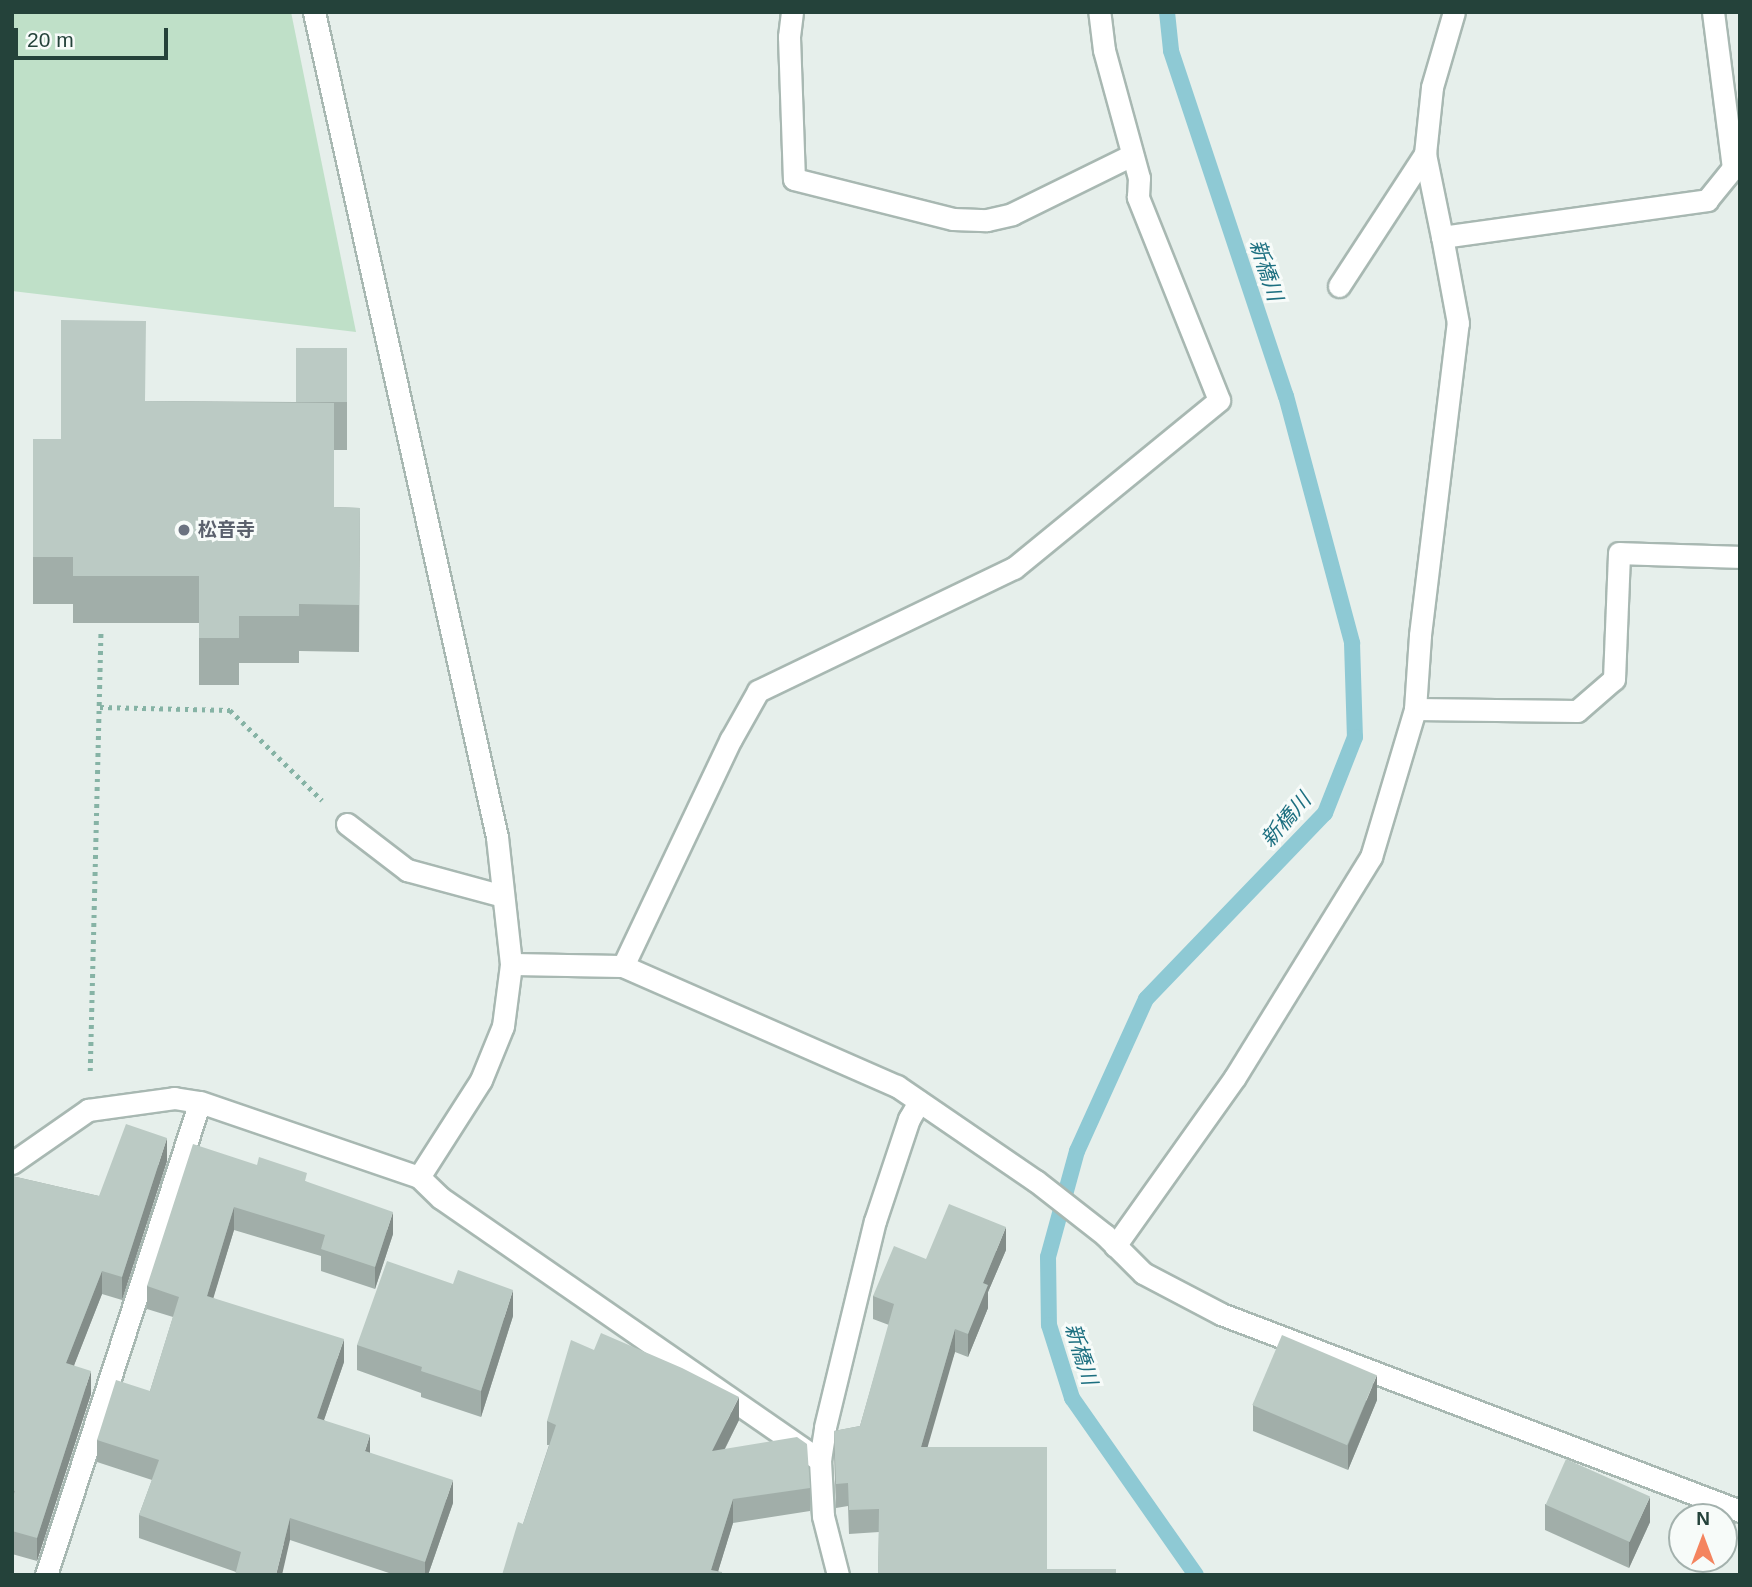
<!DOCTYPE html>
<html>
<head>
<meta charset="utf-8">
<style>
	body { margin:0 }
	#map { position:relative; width:1752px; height:1587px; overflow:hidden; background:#e6efeb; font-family:Arial,"Noto Sans JP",sans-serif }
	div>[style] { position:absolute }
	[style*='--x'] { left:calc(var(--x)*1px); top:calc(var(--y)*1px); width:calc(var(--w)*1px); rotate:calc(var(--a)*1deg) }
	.green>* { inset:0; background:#bfe0c8 }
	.stream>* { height:16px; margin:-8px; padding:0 8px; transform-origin:8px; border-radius:8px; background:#8ec9d4 }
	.path>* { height:4.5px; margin-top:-2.25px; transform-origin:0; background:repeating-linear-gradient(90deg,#86b3a5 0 3.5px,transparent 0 8.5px) }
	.roads { filter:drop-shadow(2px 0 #a8b8b2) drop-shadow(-2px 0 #a8b8b2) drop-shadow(0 2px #a8b8b2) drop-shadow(0 -2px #a8b8b2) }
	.service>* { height:21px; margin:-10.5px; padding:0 10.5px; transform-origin:10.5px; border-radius:10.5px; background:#fff }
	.minor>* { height:21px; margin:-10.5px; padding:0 10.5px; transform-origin:10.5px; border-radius:10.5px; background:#fff }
	.wall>* { inset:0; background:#a1aea9 }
	.shaded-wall>* { inset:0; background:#838d89 }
	.building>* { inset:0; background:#bbcac4; transform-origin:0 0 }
	.dots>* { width:19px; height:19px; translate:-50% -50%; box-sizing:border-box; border:4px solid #f7fbf9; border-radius:50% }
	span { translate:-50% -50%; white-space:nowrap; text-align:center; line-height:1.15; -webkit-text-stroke:6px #f7fbf9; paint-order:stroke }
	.worship-label { font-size:19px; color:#5b616d; font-weight:700 }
	.left { translate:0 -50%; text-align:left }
	.water-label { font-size:21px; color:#1c6f80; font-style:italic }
	.frame { position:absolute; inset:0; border:14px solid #24423a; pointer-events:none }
	.north { position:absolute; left:1668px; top:1503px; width:70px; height:70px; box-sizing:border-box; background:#f7fbf9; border:2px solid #a3b1ad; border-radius:50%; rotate:0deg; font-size:19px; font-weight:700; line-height:28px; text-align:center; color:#24423a }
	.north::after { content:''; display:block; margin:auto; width:24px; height:32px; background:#f4845f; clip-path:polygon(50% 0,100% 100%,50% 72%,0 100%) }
	.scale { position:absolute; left:14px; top:28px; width:154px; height:32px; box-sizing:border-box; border:4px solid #24423a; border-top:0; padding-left:9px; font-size:21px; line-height:24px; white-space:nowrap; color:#24423a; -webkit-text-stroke:5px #f7fbf9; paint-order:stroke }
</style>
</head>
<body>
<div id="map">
	<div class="green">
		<i style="clip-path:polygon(12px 12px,291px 12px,356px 332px,12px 291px)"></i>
	</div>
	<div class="stream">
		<i style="--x:1167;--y:12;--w:39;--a:84"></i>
		<i style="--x:1171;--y:51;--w:364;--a:71.6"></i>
		<i style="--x:1286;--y:396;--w:256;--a:75"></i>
		<i style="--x:1352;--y:643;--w:94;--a:88.2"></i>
		<i style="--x:1355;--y:737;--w:82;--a:111.5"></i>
		<i style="--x:1325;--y:813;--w:258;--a:133.9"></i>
		<i style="--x:1146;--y:999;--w:167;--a:114.4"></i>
		<i style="--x:1077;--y:1151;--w:110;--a:105.3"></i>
		<i style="--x:1048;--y:1257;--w:68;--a:89.2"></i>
		<i style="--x:1049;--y:1325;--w:77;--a:72.5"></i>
		<i style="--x:1072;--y:1398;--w:216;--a:55"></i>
	</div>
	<div class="path">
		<i style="--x:100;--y:707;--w:130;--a:1.3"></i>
		<i style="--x:230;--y:710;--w:129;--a:44.4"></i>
		<i style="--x:90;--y:1071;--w:440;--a:-88.6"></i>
	</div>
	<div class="roads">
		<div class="service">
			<i style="--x:347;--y:824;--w:76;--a:37.5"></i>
			<i style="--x:407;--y:870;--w:99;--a:15.2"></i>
		</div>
		<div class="minor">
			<i style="--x:792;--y:12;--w:25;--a:97"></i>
			<i style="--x:789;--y:37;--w:142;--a:88"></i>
			<i style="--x:794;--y:179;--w:164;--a:14.1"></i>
			<i style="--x:953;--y:219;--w:34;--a:2"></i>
			<i style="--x:987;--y:220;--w:26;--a:-13"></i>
			<i style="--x:1012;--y:214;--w:134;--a:-26.2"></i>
			<i style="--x:1442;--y:237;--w:85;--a:-101.6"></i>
			<i style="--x:1425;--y:154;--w:67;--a:-84"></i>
			<i style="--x:1432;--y:87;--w:78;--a:-73.7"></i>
			<i style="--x:1339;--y:286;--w:158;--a:-56.9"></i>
			<i style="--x:1415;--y:709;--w:162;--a:0.7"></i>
			<i style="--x:1577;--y:711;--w:49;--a:-40.9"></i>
			<i style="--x:1614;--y:679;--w:126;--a:-87.7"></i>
			<i style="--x:1619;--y:553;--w:121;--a:1.9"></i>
			<i style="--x:511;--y:964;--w:112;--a:1"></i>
			<i style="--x:623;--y:966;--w:299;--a:23.7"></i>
			<i style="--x:897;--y:1086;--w:168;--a:34.4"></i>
			<i style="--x:1036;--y:1181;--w:88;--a:38"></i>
			<i style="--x:1105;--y:1235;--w:54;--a:45"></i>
			<i style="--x:1143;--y:1273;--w:88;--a:27.7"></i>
			<i style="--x:1221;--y:1314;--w:555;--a:20.79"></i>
			<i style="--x:623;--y:966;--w:251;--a:-64.6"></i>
			<i style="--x:731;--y:739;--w:55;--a:-60.6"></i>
			<i style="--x:758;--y:691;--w:284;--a:-25.7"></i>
			<i style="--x:1014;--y:568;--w:265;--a:-39.3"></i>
			<i style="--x:1219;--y:400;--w:219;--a:-111.8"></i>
			<i style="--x:1138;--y:197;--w:19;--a:-87"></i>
			<i style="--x:1139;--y:178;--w:133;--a:-105.3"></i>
			<i style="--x:1104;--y:50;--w:38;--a:-97"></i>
			<i style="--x:12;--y:1163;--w:93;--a:-34.9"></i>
			<i style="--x:88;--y:1110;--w:87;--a:-7.9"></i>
			<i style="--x:174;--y:1098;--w:26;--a:9"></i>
			<i style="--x:200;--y:1102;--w:231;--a:18.9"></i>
			<i style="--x:419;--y:1177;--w:115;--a:-57.4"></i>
			<i style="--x:481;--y:1080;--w:58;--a:-67.8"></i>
			<i style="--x:503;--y:1026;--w:63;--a:-82.6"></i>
			<i style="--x:511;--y:964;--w:128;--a:-96.3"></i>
			<i style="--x:497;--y:837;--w:845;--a:-102.51"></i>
			<i style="--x:419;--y:1177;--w:30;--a:44"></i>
			<i style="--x:441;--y:1198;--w:461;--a:34.7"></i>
			<i style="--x:1115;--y:1246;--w:207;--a:-54.6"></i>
			<i style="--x:1235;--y:1077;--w:259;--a:-58.3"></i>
			<i style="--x:1371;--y:857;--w:154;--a:-73.4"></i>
			<i style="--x:1415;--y:709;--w:74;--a:-86.1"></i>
			<i style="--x:1420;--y:635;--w:314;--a:-83.1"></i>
			<i style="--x:1458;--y:323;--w:87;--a:-100.5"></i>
			<i style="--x:1442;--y:237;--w:268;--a:-7.9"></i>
			<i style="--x:1707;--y:200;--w:41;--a:-50.9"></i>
			<i style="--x:1733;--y:168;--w:157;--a:-97.3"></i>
			<i style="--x:46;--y:1575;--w:497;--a:-72"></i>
			<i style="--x:838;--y:1575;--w:61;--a:-104.3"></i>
			<i style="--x:823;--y:1516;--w:56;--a:-93.1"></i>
			<i style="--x:820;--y:1460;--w:33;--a:-81"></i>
			<i style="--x:825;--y:1427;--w:212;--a:-76.4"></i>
			<i style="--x:875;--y:1221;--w:108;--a:-71.6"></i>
			<i style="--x:909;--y:1119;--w:20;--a:-60"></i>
		</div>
	</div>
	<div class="wall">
		<i style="clip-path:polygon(347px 348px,347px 450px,334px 450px,334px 507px,360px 508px,359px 652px,299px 651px,299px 663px,239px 663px,239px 685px,199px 685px,199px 623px,73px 623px,73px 604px,33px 604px,33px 439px,61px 439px,145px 401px,296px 402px)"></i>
		<i style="clip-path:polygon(167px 1161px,122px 1300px,102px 1294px,74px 1365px,91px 1394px,37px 1561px,12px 1554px,12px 1176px,99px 1196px)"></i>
		<i style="clip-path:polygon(257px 1165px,307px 1182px,393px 1234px,375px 1289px,321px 1271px,321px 1256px,234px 1230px,213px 1298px,344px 1362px,324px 1420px,370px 1453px,453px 1503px,428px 1575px,395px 1575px,290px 1540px,236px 1572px,139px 1538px,139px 1515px,152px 1480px,97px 1462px,97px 1440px,150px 1391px,173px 1317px,147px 1309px,147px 1286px)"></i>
		<i style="clip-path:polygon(1006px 1250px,988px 1292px,988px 1308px,968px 1357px,955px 1352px,878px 1575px,879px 1532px,849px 1534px,848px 1506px,836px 1508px,834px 1454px,834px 1431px,860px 1426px,889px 1325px,873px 1319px,873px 1296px,926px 1259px)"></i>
		<i style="clip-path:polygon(513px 1316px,481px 1417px,421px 1397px,421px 1393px,357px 1370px,357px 1345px)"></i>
		<i style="clip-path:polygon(1377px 1400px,1348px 1470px,1253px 1431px,1253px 1405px)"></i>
		<i style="clip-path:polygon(739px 1420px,725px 1449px,810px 1488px,810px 1511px,733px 1523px,718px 1571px,722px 1575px,523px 1524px,549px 1445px,547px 1445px,547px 1421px)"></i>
		<i style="clip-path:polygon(1545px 1504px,1650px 1522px,1629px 1568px,1545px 1530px)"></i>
	</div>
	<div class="shaded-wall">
		<i style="clip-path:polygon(167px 1138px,167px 1161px,122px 1300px,122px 1277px)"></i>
		<i style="clip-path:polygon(234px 1207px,234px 1230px,207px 1319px,207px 1296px)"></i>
		<i style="clip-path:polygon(393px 1212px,393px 1234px,375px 1289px,375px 1267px)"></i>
		<i style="clip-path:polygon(1006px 1227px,1006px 1250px,988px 1292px,988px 1308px,968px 1357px,968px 1334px,983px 1283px)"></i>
		<i style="clip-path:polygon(102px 1271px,102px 1294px,66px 1386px,66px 1363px)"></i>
		<i style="clip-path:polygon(513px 1290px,513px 1316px,481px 1417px,481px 1391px)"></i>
		<i style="clip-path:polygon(955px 1329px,955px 1352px,921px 1470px,921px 1447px)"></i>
		<i style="clip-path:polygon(344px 1339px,344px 1362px,317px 1440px,317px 1418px)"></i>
		<i style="clip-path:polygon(91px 1371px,91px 1394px,37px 1561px,37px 1538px)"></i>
		<i style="clip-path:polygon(1377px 1375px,1377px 1400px,1348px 1470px,1348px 1445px)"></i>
		<i style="clip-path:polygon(739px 1397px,739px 1420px,712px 1474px,712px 1451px)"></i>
		<i style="clip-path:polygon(370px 1435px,370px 1457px,365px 1451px)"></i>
		<i style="clip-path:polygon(453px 1480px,453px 1503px,428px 1575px,425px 1575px,425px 1562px)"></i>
		<i style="clip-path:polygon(1650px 1497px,1650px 1522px,1629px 1568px,1629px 1542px)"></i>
		<i style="clip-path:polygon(733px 1499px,733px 1523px,717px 1575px,711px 1570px)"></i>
		<i style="clip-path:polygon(290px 1518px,290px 1540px,282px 1575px,276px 1575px)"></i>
	</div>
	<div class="building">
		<i style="clip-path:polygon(61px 320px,146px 321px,145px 401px,334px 403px,334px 507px,360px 508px,359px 605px,299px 604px,299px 616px,239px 616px,239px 638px,199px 638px,199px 576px,73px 576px,73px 557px,33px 557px,33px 439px,61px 439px)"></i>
		<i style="left:296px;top:348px;width:51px;height:54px"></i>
		<i style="clip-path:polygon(126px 1124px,167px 1138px,122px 1277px,102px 1271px,66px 1363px,91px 1371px,37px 1538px,12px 1531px,12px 1499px,15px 1491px,12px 1490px,12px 1176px,99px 1196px)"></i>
		<i style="clip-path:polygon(193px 1144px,257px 1165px,259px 1157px,307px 1173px,305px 1181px,393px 1212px,375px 1267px,321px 1249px,325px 1235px,234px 1207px,207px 1296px,344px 1339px,317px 1418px,370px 1435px,365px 1451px,453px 1480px,425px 1562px,290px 1518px,276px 1575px,235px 1575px,241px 1552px,139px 1515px,159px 1460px,97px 1440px,116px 1380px,150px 1391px,179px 1297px,147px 1286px)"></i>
		<i style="clip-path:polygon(949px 1204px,1006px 1227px,983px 1283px,988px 1285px,968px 1334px,955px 1329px,921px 1447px,1047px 1447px,1047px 1569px,1116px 1569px,1116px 1575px,878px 1575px,879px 1509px,849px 1510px,848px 1483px,836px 1484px,834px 1431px,860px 1426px,894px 1304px,873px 1296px,894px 1246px,926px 1259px)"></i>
		<i style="clip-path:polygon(387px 1261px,453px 1284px,458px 1270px,513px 1290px,481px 1391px,421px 1371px,422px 1367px,357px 1345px)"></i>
		<i style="clip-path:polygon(601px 1333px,682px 1368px,739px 1397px,712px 1451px,797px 1437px,807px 1444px,810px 1488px,733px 1499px,711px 1570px,722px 1572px,722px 1575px,502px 1575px,518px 1522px,523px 1524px,556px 1425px,547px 1421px,571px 1340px,594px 1350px)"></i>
		<i style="left:1282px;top:1335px;width:103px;height:76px;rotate:23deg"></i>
		<i style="left:1566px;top:1459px;width:92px;height:50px;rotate:24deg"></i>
	</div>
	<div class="dots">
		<i style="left:184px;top:530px;background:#6b7280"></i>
	</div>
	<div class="worship-label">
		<span class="left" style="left:198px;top:530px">松音寺</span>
	</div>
	<div class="water-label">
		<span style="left:1266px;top:270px;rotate:72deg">新橋川</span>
		<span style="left:1286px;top:820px;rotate:-49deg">新橋川</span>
		<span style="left:1081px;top:1354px;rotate:73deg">新橋川</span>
	</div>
	<div class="frame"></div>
	<div class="north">N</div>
	<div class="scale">20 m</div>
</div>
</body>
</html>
